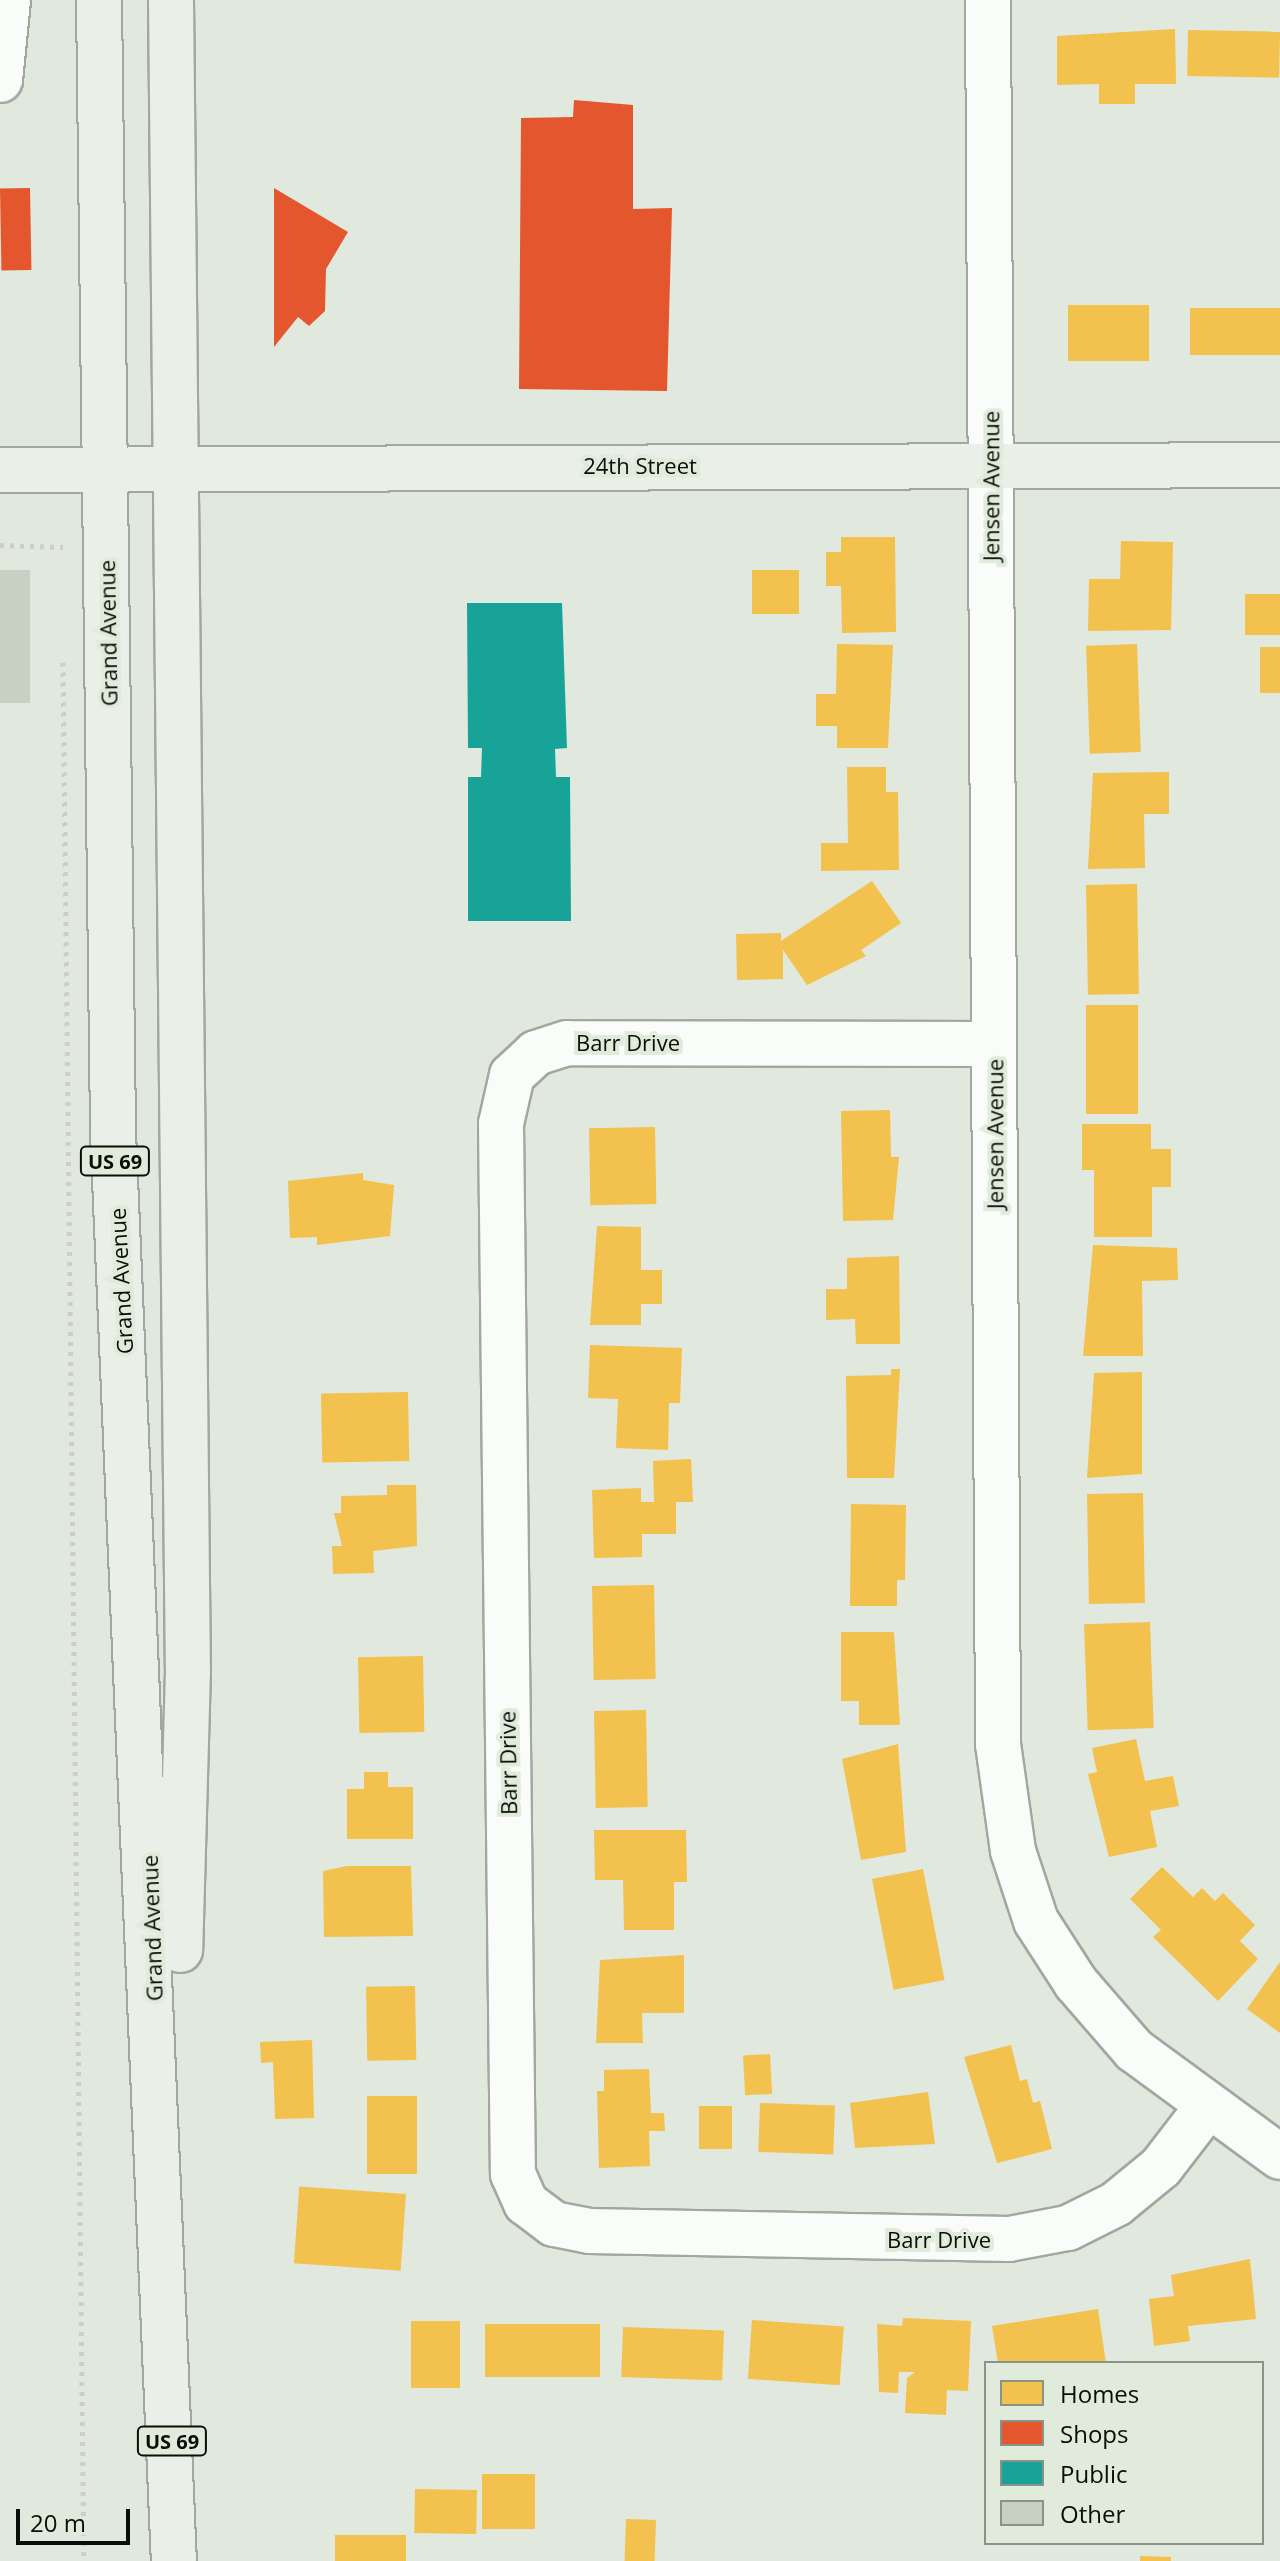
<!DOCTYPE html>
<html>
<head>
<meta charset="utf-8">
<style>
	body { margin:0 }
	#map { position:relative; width:1280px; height:2561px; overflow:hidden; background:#e1e8de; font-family:"Open Sans",sans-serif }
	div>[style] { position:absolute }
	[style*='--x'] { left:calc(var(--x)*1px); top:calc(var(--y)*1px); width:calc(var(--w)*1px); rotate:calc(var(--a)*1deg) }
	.homes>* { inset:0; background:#f2c14e; transform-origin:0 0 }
	.shops>* { inset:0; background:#e4572e; transform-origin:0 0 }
	.public>* { inset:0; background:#17a398 }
	.building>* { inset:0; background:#c7d1c3; transform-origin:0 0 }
	.path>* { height:5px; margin-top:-2.5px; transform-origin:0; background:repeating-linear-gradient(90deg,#cdcecb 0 4px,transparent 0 10px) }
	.roads { filter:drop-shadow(2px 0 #a2a7a0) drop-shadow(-2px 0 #a2a7a0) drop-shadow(0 2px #a2a7a0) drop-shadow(0 -2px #a2a7a0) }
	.minor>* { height:44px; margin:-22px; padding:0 22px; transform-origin:22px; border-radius:22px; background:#fafcfa }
	.major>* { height:44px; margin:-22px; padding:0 22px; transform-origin:22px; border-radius:22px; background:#eaf0e7 }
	span { translate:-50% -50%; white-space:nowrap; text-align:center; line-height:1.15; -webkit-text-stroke:8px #e0ebdb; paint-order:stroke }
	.shield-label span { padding:2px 6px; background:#e0ebdb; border:2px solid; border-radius:6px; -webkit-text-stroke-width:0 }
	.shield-label { font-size:20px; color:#0a0e09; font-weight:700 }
	.street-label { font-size:22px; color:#0a0e09 }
	.legend { position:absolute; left:984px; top:2361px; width:280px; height:184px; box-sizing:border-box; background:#e0ebdb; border:2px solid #8a9387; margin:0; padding:10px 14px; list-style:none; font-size:24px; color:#0a0e09 }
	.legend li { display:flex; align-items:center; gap:16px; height:40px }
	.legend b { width:40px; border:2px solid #8a9387 }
	.scale { position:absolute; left:16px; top:2509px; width:114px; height:36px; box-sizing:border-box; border:4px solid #0a0e09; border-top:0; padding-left:10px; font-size:24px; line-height:28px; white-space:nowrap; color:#0a0e09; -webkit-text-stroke:6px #e0ebdb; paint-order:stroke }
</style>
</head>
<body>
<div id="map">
	<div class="homes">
		<i style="clip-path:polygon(1175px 29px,1176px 84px,1135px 84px,1135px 104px,1099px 104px,1099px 84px,1057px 85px,1057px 36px)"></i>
		<i style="left:1188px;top:30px;width:92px;height:46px;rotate:1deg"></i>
		<i style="left:1068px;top:305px;width:81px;height:56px"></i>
		<i style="left:1280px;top:308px;width:47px;height:90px;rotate:90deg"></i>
		<i style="clip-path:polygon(841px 537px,895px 537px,896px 632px,842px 633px,841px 586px,826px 586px,826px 552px,841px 552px)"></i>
		<i style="clip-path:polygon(1121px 541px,1173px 542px,1171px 630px,1088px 631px,1089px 579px,1120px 579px)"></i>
		<i style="left:799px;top:570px;width:44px;height:47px;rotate:90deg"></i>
		<i style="left:1280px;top:594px;width:41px;height:35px;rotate:90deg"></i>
		<i style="clip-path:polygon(837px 644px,893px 645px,888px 748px,837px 748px,837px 726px,816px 726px,816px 694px,836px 694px)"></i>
		<i style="left:1137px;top:644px;width:108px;height:51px;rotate:88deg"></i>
		<i style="left:1260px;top:647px;width:20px;height:46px"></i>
		<i style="clip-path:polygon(847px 767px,886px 767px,886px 792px,898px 792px,899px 870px,821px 871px,821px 843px,848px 843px)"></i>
		<i style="clip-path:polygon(1169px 772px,1169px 814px,1144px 814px,1145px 868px,1088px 869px,1093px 773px)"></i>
		<i style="clip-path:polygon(872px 881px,901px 923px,861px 950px,866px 956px,807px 985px,783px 950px,783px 979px,737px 980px,736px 934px,781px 933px,781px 941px)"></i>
		<i style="left:1137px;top:884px;width:110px;height:51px;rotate:89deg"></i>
		<i style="left:1086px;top:1005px;width:52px;height:109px"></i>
		<i style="clip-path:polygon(890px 1110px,891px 1157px,899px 1157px,893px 1220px,843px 1221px,841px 1111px)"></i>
		<i style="clip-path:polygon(1082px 1124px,1151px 1124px,1151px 1149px,1171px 1149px,1171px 1187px,1152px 1187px,1152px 1237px,1094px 1237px,1094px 1170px,1082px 1170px)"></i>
		<i style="left:655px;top:1127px;width:77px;height:66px;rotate:89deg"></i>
		<i style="clip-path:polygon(363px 1173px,363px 1180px,394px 1185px,390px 1236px,317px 1245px,317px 1237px,290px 1238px,288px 1181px)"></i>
		<i style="clip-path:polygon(597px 1226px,641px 1227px,641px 1270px,662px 1270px,662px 1304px,641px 1304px,641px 1325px,590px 1325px)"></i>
		<i style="clip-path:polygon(1093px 1245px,1177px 1248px,1178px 1280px,1142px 1281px,1143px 1356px,1083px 1356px)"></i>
		<i style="clip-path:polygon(899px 1256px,900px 1344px,856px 1344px,855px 1319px,826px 1320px,826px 1289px,847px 1289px,847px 1258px)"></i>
		<i style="clip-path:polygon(590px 1345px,682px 1348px,680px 1403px,669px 1403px,668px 1450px,616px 1448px,618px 1399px,588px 1398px)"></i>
		<i style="clip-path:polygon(891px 1369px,900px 1369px,894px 1478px,847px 1478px,846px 1376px,891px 1375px)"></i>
		<i style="clip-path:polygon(1142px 1372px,1142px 1474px,1087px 1478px,1094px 1373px)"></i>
		<i style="left:408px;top:1392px;width:69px;height:87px;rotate:89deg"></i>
		<i style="clip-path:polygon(691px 1459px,693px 1502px,676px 1502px,676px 1534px,642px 1534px,642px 1557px,594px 1558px,592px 1490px,641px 1488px,641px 1502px,654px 1502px,653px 1461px)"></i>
		<i style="clip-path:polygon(387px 1485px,416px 1485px,417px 1546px,373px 1551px,374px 1573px,333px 1574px,332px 1546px,342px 1546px,334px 1513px,341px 1513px,341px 1496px,387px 1495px)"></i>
		<i style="left:1143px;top:1493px;width:110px;height:56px;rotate:89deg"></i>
		<i style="clip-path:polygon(851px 1504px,906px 1505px,905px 1580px,897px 1580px,897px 1606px,850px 1606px)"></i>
		<i style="left:654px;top:1585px;width:94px;height:62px;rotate:89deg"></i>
		<i style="left:1150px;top:1622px;width:106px;height:66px;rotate:88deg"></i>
		<i style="clip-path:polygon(841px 1632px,894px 1632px,900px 1725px,859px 1725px,859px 1701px,841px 1701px)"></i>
		<i style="left:423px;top:1656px;width:76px;height:65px;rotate:89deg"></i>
		<i style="left:646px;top:1710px;width:97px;height:52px;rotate:89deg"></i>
		<i style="clip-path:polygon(1136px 1739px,1145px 1781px,1173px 1776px,1179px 1806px,1150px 1811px,1157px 1847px,1109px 1857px,1088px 1774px,1097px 1772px,1092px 1748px)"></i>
		<i style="clip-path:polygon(898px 1744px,906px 1852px,861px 1860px,842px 1759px)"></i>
		<i style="clip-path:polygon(364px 1772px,388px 1772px,388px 1787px,413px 1787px,413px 1839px,347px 1839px,347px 1789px,364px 1789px)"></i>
		<i style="clip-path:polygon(594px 1830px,686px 1830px,687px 1882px,674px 1882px,674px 1930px,624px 1930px,623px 1880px,595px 1880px)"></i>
		<i style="clip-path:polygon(347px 1866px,411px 1866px,413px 1936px,324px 1937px,323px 1871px)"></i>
		<i style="clip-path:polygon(1162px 1867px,1193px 1897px,1202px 1888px,1215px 1901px,1223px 1893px,1255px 1925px,1240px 1941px,1258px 1959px,1218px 2001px,1153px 1937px,1161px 1930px,1130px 1899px)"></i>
		<i style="left:923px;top:1869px;width:113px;height:52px;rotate:79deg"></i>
		<i style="clip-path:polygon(684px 1955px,684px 2013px,642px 2013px,643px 2043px,596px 2043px,600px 1960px)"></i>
		<i style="clip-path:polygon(1280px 1962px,1280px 2033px,1247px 2009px)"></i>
		<i style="left:415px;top:1986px;width:74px;height:49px;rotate:89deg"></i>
		<i style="clip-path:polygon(312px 2040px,314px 2118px,275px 2119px,273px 2062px,261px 2063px,260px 2042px)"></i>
		<i style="clip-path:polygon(1011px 2045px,1020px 2081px,1027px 2079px,1033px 2103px,1040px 2101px,1052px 2149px,997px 2163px,964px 2057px)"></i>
		<i style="left:770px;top:2054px;width:40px;height:27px;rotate:87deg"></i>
		<i style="clip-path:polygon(649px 2069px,651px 2113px,664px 2113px,665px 2131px,649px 2131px,650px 2166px,599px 2168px,597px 2091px,604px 2091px,604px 2070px)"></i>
		<i style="clip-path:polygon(928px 2092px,935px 2144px,855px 2148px,850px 2103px)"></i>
		<i style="left:367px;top:2096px;width:50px;height:78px"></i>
		<i style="left:760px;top:2103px;width:75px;height:49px;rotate:2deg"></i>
		<i style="left:699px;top:2106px;width:33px;height:43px"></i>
		<i style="left:406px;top:2194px;width:77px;height:107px;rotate:94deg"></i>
		<i style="clip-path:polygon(1250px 2259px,1256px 2319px,1188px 2326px,1190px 2341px,1154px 2346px,1149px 2299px,1174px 2296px,1171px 2275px)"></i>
		<i style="clip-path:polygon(1098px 2309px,1106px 2363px,998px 2363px,992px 2326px)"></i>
		<i style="clip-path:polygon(903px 2318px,971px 2321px,968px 2391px,947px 2390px,946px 2415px,905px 2413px,907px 2378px,915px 2372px,899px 2372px,898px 2393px,879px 2392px,877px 2324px,902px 2326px)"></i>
		<i style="left:752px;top:2320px;width:92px;height:59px;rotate:4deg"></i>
		<i style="left:411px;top:2321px;width:49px;height:67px"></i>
		<i style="left:485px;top:2324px;width:115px;height:53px"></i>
		<i style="left:623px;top:2327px;width:101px;height:50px;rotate:2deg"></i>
		<i style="left:535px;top:2474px;width:55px;height:53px;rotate:90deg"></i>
		<i style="left:415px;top:2489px;width:62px;height:44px;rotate:1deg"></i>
		<i style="left:626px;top:2519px;width:30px;height:42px;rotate:2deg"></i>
		<i style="left:406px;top:2535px;width:26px;height:71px;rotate:90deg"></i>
		<i style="clip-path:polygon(1140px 2556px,1171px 2557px,1171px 2561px,1140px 2561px)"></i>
	</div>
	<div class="shops">
		<i style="clip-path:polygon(574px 100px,633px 105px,633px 209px,672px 208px,667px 391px,519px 389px,521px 118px,573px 117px)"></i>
		<i style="left:30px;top:188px;width:82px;height:30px;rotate:89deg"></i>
		<i style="clip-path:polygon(274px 188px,348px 232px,326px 269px,325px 311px,309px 326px,298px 317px,274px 347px)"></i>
	</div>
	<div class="public">
		<i style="clip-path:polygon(467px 603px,562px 603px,567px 748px,555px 749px,556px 777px,570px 777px,571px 921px,468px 921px,468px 777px,481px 777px,482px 748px,468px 748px)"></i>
	</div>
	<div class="building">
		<i style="left:0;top:570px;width:30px;height:133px"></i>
	</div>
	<div class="path">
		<i style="--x:0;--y:545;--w:63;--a:1.8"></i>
		<i style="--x:63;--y:662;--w:1899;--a:89.37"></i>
	</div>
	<div class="roads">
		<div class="minor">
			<i style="--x:988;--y:0;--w:1744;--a:89.67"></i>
			<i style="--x:998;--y:1744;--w:108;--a:82"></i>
			<i style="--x:1013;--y:1851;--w:74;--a:71.8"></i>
			<i style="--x:1036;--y:1921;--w:74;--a:57.2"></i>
			<i style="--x:1076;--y:1983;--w:89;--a:49.1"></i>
			<i style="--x:1134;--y:2050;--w:181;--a:36.2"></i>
			<i style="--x:0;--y:80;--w:80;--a:-84.3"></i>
			<i style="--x:994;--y:1044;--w:427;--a:-179.9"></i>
			<i style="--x:567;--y:1043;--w:33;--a:162"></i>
			<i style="--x:536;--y:1053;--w:33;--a:137"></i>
			<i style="--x:512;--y:1075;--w:50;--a:102.7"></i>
			<i style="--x:501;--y:1124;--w:1050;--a:89.35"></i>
			<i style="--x:513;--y:2174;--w:32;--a:66"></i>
			<i style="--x:526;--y:2203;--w:35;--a:37"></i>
			<i style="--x:554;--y:2224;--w:37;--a:11"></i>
			<i style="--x:590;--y:2231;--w:419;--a:1.1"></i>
			<i style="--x:1009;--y:2239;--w:60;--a:-10.6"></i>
			<i style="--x:1068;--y:2228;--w:54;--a:-26.6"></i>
			<i style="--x:1116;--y:2204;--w:58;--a:-39.4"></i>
			<i style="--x:1161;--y:2167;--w:77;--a:-52.4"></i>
		</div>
		<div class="major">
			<i style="--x:99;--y:0;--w:1132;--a:89.29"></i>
			<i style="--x:113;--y:1132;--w:1430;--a:87.56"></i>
			<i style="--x:171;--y:0;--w:1670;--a:89.42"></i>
			<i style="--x:188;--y:1670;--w:280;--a:91.6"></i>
			<i style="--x:0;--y:470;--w:1280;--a:-0.22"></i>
		</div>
	</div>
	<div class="shield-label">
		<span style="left:115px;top:1161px">US 69</span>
		<span style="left:172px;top:2441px">US 69</span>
	</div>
	<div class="street-label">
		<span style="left:640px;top:466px">24th Street</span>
		<span style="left:991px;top:486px;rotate:-90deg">Jensen Avenue</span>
		<span style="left:108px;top:633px;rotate:-91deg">Grand Avenue</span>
		<span style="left:628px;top:1043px">Barr Drive</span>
		<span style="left:995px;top:1134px;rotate:-90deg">Jensen Avenue</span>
		<span style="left:121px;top:1281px;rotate:-93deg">Grand Avenue</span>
		<span style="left:508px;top:1763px;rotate:-91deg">Barr Drive</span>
		<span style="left:152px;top:1928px;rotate:-92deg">Grand Avenue</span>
		<span style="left:939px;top:2240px">Barr Drive</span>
	</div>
	<ul class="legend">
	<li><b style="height:22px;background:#f2c14e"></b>Homes</li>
	<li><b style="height:22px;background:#e4572e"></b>Shops</li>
	<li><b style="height:22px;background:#17a398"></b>Public</li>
	<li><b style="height:22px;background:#c7d1c3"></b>Other</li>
	</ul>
	<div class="scale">20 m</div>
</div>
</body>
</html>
